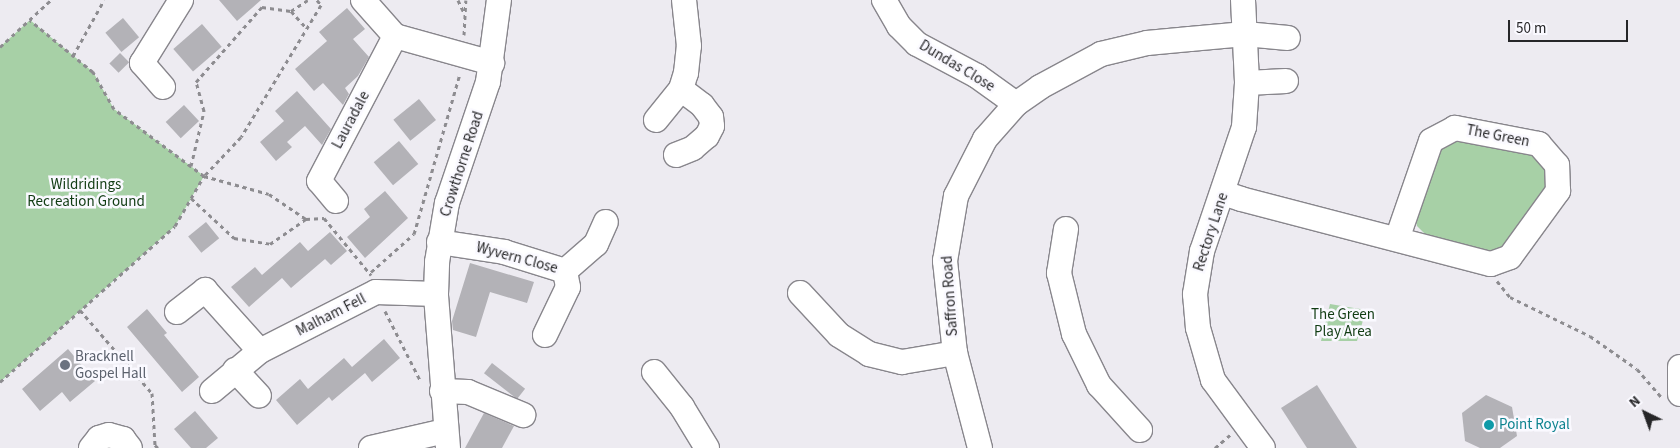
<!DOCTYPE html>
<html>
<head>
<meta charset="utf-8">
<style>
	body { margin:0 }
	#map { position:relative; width:1680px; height:448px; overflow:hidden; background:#edebf1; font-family:"Source Sans 3",sans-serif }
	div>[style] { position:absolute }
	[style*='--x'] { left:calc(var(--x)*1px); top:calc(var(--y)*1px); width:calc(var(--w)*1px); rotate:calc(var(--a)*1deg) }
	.green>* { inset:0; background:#a7d0a6 }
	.building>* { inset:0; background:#b3b2b7; transform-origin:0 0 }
	.path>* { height:3px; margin-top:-1.5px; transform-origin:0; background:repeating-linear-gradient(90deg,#8d8c90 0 4px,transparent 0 8px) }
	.roads { filter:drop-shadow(1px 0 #88868c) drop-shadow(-1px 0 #88868c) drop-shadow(0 1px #88868c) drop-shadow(0 -1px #88868c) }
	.minor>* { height:24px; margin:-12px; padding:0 12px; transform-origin:12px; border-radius:12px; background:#fff }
	.dots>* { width:14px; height:14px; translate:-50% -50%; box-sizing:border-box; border:2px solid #faf9ff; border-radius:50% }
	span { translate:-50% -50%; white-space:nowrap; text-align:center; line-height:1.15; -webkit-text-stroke:5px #faf9ff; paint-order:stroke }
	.street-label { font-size:15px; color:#262628 }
	.park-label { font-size:15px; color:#113c13 }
	.worship-label { font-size:15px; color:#5b616d }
	.left { translate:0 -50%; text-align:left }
	.culture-label { font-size:15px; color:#0d838f }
	.north { position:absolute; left:1620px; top:388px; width:50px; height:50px; -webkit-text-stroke:4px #faf9ff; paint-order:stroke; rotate:318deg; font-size:14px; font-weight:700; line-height:20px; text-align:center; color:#262628 }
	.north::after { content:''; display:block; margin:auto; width:18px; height:22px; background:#262628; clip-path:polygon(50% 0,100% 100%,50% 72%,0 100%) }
	.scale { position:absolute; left:1508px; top:20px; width:120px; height:22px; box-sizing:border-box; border:2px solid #262628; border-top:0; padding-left:6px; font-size:15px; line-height:18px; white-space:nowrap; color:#262628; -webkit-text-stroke:4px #faf9ff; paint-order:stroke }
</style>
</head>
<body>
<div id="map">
	<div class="green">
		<i style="clip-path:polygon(30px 20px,93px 72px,114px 109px,204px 176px,175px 226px,0 382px,0 47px)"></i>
		<i style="clip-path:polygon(1442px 138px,1539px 148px,1552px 184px,1508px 245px,1492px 255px,1430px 239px,1417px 226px,1415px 217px)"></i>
		<i style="clip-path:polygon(1330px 304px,1366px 310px,1357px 341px,1321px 341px)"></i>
	</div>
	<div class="building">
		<i style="clip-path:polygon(219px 0,261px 0,237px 21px)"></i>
		<i style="clip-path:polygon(347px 8px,365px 29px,353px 39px,369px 57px,358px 76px,345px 88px,349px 94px,343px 105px,323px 83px,314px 91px,295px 69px,327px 41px,319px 32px)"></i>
		<i style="left:123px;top:18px;width:25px;height:23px;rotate:50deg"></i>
		<i style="left:202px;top:24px;width:30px;height:38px;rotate:49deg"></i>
		<i style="left:120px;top:53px;width:13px;height:15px;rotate:45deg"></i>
		<i style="clip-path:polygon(297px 91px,331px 129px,322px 145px,305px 126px,287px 142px,292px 147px,276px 161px,260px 142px,284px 121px,275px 111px)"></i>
		<i style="left:419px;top:99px;width:27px;height:33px;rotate:51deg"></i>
		<i style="left:184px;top:105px;width:22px;height:25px;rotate:47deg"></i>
		<i style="left:399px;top:141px;width:30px;height:33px;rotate:50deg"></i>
		<i style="clip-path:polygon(385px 191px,408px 218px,365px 258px,347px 237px,370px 217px,364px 209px)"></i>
		<i style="left:206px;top:222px;width:21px;height:23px;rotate:51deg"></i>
		<i style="clip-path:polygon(330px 232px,347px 251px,331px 265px,325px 259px,291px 288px,282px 278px,249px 307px,231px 287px,255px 267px,262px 275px,300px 242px,308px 251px)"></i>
		<i style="clip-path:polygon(470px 263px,534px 282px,527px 303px,490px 292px,476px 337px,453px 330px,452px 321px)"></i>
		<i style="clip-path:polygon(147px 309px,167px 333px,164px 335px,199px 377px,182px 392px,127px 327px)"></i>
		<i style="clip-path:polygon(384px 339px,400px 358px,372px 382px,365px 373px,332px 401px,329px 397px,297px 425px,276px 400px,300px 379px,308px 389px,344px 358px,352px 367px)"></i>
		<i style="clip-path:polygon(68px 349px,95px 381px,70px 402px,62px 392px,40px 411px,22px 389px)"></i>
		<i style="left:492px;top:363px;width:42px;height:13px;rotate:38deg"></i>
		<i style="clip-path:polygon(1317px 385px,1357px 448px,1307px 448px,1281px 408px)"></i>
		<i style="clip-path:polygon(1486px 395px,1512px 407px,1517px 436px,1500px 448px,1480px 448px,1465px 441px,1462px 413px)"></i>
		<i style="clip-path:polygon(195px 411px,218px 438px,206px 448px,191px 448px,174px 429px)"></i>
		<i style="clip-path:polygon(484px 413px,514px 426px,502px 448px,465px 448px)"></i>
	</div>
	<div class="path">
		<i style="--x:317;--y:0;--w:6;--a:51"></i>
		<i style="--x:321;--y:5;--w:154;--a:121.2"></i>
		<i style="--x:241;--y:137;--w:54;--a:133.5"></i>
		<i style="--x:204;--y:176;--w:67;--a:15.5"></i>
		<i style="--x:269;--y:194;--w:45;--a:34"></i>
		<i style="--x:306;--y:219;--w:18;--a:-3"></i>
		<i style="--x:324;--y:218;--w:74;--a:50.5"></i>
		<i style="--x:458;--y:0;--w:14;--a:65"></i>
		<i style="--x:291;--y:11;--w:24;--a:48"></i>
		<i style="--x:464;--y:35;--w:35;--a:-87"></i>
		<i style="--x:0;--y:47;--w:69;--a:-42.7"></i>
		<i style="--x:73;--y:56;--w:64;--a:-61"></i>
		<i style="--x:191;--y:166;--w:57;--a:-76.7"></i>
		<i style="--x:204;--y:111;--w:30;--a:-105"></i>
		<i style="--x:196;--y:82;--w:100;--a:-48.7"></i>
		<i style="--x:262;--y:7;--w:29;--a:8"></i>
		<i style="--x:291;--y:11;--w:20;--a:-33"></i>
		<i style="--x:191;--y:198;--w:59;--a:42.9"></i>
		<i style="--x:234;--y:238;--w:36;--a:9"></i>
		<i style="--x:270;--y:244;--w:44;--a:-34.8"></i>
		<i style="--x:371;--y:272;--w:57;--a:-41.5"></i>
		<i style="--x:414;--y:234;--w:166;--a:-74"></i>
		<i style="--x:1497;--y:281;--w:21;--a:51"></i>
		<i style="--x:1510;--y:297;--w:89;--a:26"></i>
		<i style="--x:1590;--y:336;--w:57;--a:35.1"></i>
		<i style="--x:1637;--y:369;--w:37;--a:49"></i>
		<i style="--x:80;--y:310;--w:110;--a:49.1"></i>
		<i style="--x:152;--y:393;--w:52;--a:86.7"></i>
		<i style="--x:155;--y:445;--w:4;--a:45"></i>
		<i style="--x:385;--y:311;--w:77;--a:63.1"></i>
		<i style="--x:0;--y:382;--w:234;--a:-41.7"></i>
		<i style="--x:175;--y:226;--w:58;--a:-59.9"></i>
		<i style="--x:204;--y:176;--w:112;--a:-143.3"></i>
		<i style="--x:114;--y:109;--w:43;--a:-119.6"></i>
		<i style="--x:93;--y:72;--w:82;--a:-140.5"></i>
		<i style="--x:1215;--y:448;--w:20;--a:-41"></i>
	</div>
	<div class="roads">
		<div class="minor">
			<i style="--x:363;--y:0;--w:48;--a:48.4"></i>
			<i style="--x:395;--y:36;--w:101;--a:15.6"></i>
			<i style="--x:884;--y:0;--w:30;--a:60"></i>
			<i style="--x:899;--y:26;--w:25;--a:45"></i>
			<i style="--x:917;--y:44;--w:68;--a:28.1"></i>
			<i style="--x:977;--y:76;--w:48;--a:35.7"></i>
			<i style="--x:1243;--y:0;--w:83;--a:87.2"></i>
			<i style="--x:1247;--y:83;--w:44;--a:93.9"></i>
			<i style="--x:1244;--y:127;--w:131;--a:108.7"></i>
			<i style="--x:1202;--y:251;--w:44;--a:99.2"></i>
			<i style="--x:1195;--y:294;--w:34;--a:85"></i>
			<i style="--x:1198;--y:328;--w:54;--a:73.9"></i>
			<i style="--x:1213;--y:380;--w:84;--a:53.7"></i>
			<i style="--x:1247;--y:83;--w:39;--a:-3"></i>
			<i style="--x:163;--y:87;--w:32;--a:-131"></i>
			<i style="--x:142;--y:63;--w:74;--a:-58.2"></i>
			<i style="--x:656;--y:120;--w:40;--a:-51"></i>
			<i style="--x:681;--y:89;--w:17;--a:-73"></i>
			<i style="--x:686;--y:73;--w:27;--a:-84"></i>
			<i style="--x:689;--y:46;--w:46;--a:-96.2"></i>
			<i style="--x:676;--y:155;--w:18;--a:-22"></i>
			<i style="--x:693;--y:148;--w:18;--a:-41"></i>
			<i style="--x:707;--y:136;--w:11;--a:-63"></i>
			<i style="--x:712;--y:126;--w:9;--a:-96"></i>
			<i style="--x:711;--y:117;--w:15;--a:-127"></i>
			<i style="--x:702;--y:105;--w:26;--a:-143"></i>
			<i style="--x:1223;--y:193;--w:19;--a:18"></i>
			<i style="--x:1241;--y:199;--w:258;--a:14.6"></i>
			<i style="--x:1491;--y:264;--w:20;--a:-20"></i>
			<i style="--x:1510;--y:257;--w:82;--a:-54"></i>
			<i style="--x:1558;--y:191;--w:26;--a:-92"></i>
			<i style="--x:1557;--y:165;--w:28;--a:-131"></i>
			<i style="--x:1539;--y:144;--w:86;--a:-169.2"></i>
			<i style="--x:1455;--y:128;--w:27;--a:152"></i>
			<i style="--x:1431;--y:141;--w:104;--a:109.1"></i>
			<i style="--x:336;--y:201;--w:26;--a:-130"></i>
			<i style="--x:319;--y:181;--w:164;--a:-62.3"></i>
			<i style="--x:1066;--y:229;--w:45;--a:99"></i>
			<i style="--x:1059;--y:273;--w:63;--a:76.2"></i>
			<i style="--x:1074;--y:334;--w:57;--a:63.9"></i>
			<i style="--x:1099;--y:385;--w:61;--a:47.7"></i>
			<i style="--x:439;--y:242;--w:66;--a:8.7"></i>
			<i style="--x:504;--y:252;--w:64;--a:17.3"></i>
			<i style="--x:565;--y:271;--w:41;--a:-41.1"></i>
			<i style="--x:596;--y:244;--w:24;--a:-66"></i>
			<i style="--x:800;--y:293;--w:57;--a:47.1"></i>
			<i style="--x:839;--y:335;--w:36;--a:32"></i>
			<i style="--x:869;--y:354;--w:34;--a:14"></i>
			<i style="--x:902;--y:362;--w:54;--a:-9.6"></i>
			<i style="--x:177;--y:312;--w:36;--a:-38"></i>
			<i style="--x:205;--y:290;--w:82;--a:48"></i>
			<i style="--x:545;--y:335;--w:53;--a:-64.4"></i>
			<i style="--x:568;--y:287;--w:16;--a:-101"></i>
			<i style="--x:1680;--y:367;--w:27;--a:90"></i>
			<i style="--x:235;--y:370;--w:35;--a:47"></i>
			<i style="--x:654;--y:372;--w:45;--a:51.3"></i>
			<i style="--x:682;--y:407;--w:48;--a:58.6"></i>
			<i style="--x:212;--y:391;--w:62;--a:-39.8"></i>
			<i style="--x:260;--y:351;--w:130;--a:-27"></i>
			<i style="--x:376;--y:292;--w:60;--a:1.9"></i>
			<i style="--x:442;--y:391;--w:26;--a:2"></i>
			<i style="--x:468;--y:392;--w:60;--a:22.7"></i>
			<i style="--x:91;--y:448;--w:13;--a:-51"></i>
			<i style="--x:99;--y:438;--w:10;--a:-17"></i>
			<i style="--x:109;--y:435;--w:15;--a:16"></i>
			<i style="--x:123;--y:439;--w:11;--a:52"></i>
			<i style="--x:371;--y:448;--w:76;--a:-12.9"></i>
			<i style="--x:448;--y:448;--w:154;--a:-94.5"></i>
			<i style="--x:436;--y:294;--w:32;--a:-88"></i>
			<i style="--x:437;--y:262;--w:60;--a:-80.4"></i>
			<i style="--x:447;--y:203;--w:128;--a:-71.3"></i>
			<i style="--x:488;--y:82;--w:83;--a:-82.4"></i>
			<i style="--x:980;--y:448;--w:98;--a:-104.7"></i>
			<i style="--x:955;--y:353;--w:93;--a:-96.2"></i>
			<i style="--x:945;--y:261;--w:66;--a:-80.4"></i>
			<i style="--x:956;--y:196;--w:64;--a:-63"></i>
			<i style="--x:985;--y:139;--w:47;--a:-48.5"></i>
			<i style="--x:1016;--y:104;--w:29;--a:-35"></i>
			<i style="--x:1040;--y:87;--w:69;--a:-28.4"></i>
			<i style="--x:1101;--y:54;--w:47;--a:-13.4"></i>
			<i style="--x:1147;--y:43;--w:43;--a:-5.3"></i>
			<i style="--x:1190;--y:39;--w:55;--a:-5.2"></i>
			<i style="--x:1245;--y:34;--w:43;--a:5.3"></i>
		</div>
	</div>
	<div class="dots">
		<i style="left:65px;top:365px;background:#6b7280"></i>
		<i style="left:1489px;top:425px;background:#0f9aa8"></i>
	</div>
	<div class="street-label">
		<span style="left:957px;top:66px;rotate:31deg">Dundas Close</span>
		<span style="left:351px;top:120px;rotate:-62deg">Lauradale</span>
		<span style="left:1498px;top:136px;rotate:11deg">The Green</span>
		<span style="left:462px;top:164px;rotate:-72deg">Crowthorne Road</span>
		<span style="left:1211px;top:232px;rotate:-72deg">Rectory Lane</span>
		<span style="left:517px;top:258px;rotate:15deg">Wyvern Close</span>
		<span style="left:950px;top:296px;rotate:-94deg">Saffron Road</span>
		<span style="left:331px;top:315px;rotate:-27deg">Malham Fell</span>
	</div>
	<div class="park-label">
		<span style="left:86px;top:193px">Wildridings<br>Recreation Ground</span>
		<span style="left:1343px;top:323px">The Green<br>Play Area</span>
	</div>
	<div class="worship-label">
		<span class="left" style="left:75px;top:365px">Bracknell<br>Gospel Hall</span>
	</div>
	<div class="culture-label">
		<span class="left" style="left:1499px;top:425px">Point Royal</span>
	</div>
	<div class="north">N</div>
	<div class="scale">50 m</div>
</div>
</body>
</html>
